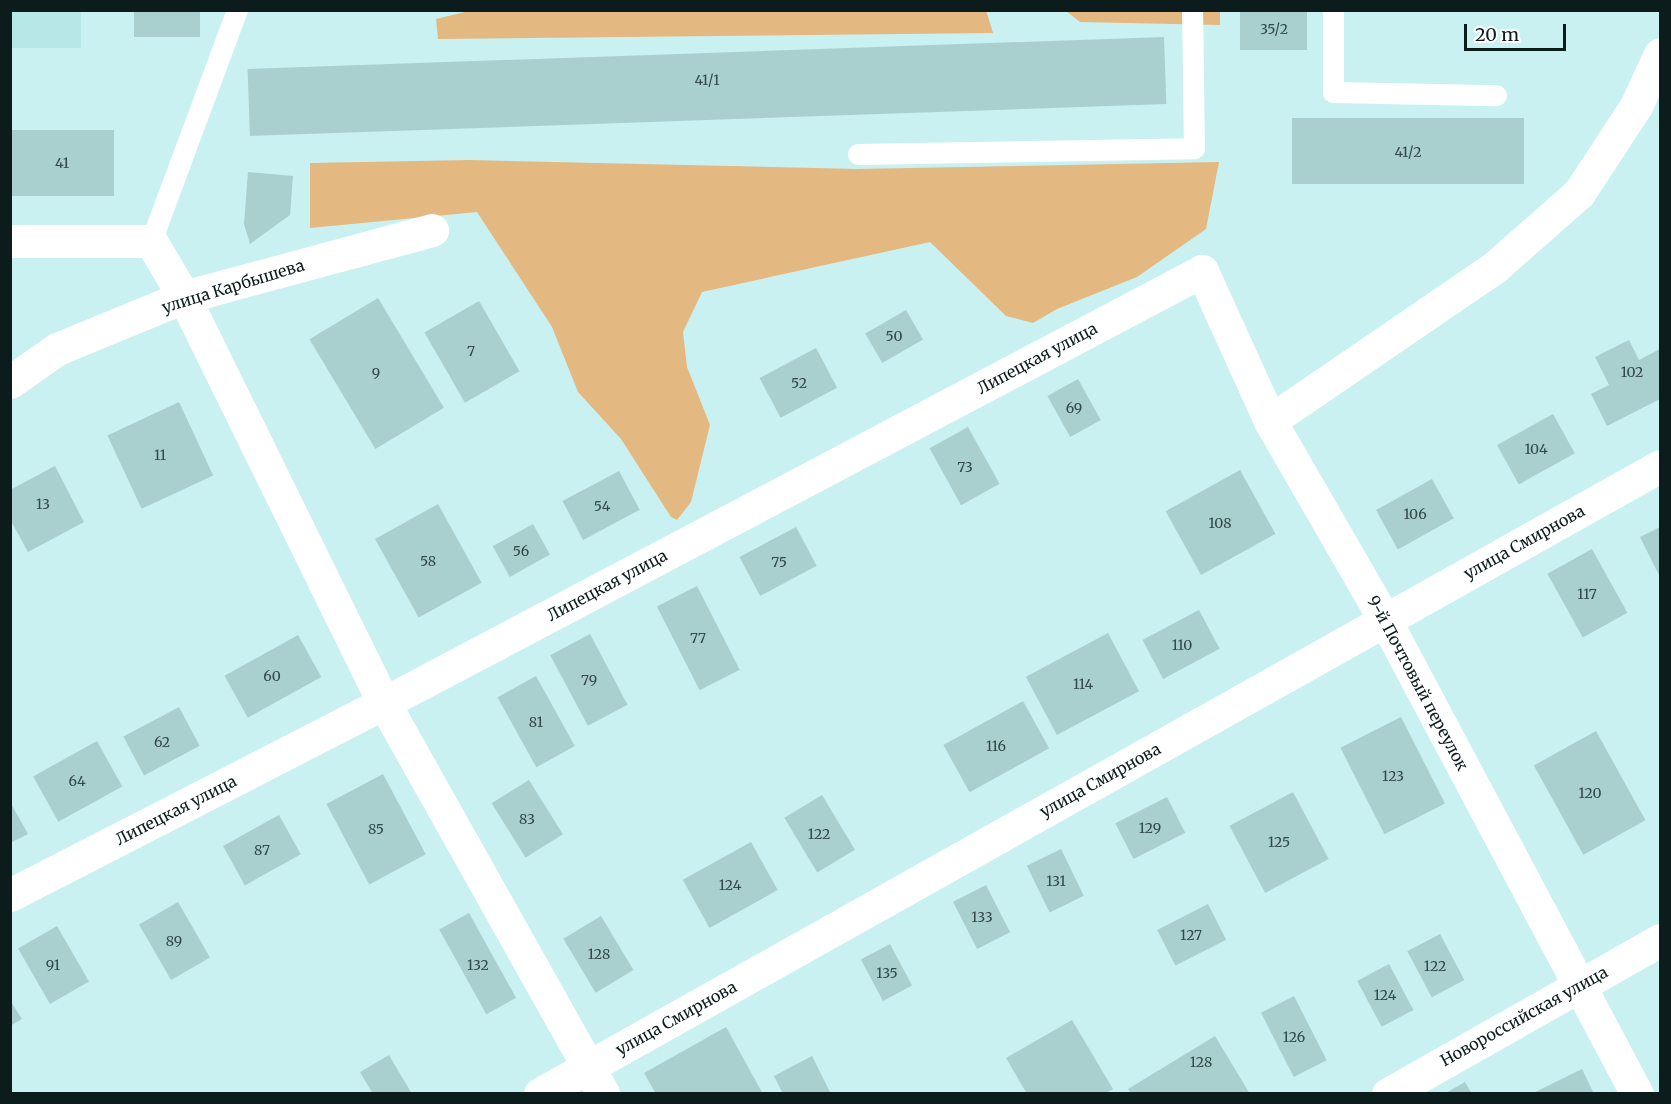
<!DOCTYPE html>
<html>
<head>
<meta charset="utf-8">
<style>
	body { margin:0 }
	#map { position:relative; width:1671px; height:1104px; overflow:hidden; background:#caf1f1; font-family:Merriweather,serif }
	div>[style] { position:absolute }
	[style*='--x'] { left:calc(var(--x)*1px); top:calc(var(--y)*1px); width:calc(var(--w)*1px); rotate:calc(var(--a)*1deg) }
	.built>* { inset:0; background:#b7e7e7; transform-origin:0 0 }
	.green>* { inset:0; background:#e3b881 }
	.building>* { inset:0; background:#a9cfcf; transform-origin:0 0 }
	.service>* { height:21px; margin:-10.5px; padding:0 10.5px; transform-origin:10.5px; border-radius:10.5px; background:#fff }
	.minor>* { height:33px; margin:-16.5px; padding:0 16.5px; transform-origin:16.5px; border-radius:16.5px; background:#fff }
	span { translate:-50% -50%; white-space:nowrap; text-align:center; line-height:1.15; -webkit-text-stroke:6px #fff; paint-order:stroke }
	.number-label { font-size:14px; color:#334848 }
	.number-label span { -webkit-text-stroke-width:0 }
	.street-label { font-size:16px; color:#0c1b1b }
	.frame { position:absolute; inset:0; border:12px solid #0c1b1b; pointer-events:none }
	.scale { position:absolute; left:1464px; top:24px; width:102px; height:27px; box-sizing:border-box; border:3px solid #0c1b1b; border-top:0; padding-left:8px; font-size:18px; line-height:21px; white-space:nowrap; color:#0c1b1b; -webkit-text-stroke:4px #fff; paint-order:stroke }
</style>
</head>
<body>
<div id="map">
	<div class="built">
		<i style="left:10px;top:11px;width:71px;height:37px"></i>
	</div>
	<div class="green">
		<i style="clip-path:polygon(469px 11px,986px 10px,993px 33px,438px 39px,436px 19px)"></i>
		<i style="clip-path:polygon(1066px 11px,1220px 11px,1220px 25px,1080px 22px)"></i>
		<i style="clip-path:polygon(470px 160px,857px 169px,1219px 162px,1206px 229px,1137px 277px,1057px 309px,1033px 323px,1006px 316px,930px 242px,702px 292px,683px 332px,687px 367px,710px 425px,691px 502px,677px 520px,671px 517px,621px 439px,578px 392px,552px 327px,477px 212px,310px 228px,310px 163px)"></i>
	</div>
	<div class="building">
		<i style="left:134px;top:10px;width:66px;height:27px"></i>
		<i style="left:1240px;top:10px;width:67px;height:40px"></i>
		<i style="left:1164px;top:37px;width:67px;height:917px;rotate:88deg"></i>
		<i style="left:1292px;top:118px;width:232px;height:66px"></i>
		<i style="left:10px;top:130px;width:104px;height:66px"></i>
		<i style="clip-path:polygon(248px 172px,293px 176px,290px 215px,250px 244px,244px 224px)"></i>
		<i style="left:378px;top:298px;width:128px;height:80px;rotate:59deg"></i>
		<i style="left:479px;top:301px;width:81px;height:63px;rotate:60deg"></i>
		<i style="left:906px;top:310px;width:34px;height:47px;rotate:60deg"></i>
		<i style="clip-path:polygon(1629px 340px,1639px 360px,1660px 349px,1660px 399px,1607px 426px,1591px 394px,1609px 385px,1595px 357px)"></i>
		<i style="left:816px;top:348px;width:45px;height:64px;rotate:62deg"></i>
		<i style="left:1078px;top:379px;width:47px;height:35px;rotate:61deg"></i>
		<i style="left:179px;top:402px;width:81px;height:79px;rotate:65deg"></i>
		<i style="left:1553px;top:414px;width:45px;height:64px;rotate:61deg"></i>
		<i style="left:968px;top:427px;width:65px;height:44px;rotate:61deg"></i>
		<i style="clip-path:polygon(55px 466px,84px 522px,28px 552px,10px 519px,10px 490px)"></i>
		<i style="left:1240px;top:470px;width:73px;height:85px;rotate:61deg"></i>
		<i style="left:619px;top:471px;width:44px;height:64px;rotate:62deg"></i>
		<i style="left:1432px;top:479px;width:45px;height:64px;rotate:61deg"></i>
		<i style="left:438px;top:504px;width:90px;height:72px;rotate:61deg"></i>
		<i style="left:533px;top:524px;width:35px;height:46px;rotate:61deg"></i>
		<i style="left:796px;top:527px;width:44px;height:64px;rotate:62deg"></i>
		<i style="clip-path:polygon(1660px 527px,1660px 577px,1640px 537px)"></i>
		<i style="left:1592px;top:549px;width:73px;height:51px;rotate:61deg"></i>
		<i style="left:697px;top:586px;width:94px;height:45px;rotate:63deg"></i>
		<i style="left:1199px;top:610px;width:44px;height:64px;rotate:62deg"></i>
		<i style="left:1108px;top:633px;width:66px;height:93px;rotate:62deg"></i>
		<i style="left:590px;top:634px;width:80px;height:45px;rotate:62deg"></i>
		<i style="left:298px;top:635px;width:48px;height:84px;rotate:61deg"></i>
		<i style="left:536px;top:676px;width:80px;height:44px;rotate:61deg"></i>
		<i style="left:1023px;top:701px;width:54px;height:91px;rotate:61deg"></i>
		<i style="left:179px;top:707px;width:44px;height:63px;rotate:62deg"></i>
		<i style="left:1401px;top:717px;width:97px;height:68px;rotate:63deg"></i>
		<i style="left:1596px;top:731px;width:102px;height:71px;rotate:61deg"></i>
		<i style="left:97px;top:741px;width:52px;height:73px;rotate:61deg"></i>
		<i style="left:383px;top:774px;width:91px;height:64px;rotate:62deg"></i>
		<i style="left:529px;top:780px;width:64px;height:44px;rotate:58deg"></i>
		<i style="left:1293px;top:792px;width:76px;height:72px;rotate:62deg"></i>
		<i style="left:822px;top:795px;width:64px;height:44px;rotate:59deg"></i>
		<i style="left:1167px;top:797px;width:40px;height:58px;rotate:63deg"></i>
		<i style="clip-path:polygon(10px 802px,28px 834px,10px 843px)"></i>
		<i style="left:279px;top:815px;width:45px;height:64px;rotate:61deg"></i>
		<i style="left:751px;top:842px;width:55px;height:78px;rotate:61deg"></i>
		<i style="left:1061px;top:849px;width:52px;height:38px;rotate:64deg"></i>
		<i style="left:986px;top:885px;width:53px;height:37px;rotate:63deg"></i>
		<i style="left:178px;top:902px;width:64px;height:45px;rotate:60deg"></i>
		<i style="left:1208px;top:904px;width:40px;height:57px;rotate:63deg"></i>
		<i style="left:469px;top:913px;width:97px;height:34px;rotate:61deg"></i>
		<i style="left:601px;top:916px;width:63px;height:44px;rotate:59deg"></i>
		<i style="left:57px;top:926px;width:64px;height:45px;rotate:60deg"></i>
		<i style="left:1440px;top:934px;width:52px;height:37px;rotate:62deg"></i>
		<i style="left:890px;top:944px;width:47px;height:33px;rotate:62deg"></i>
		<i style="left:1389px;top:964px;width:52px;height:36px;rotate:62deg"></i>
		<i style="left:1294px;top:996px;width:72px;height:37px;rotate:63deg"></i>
		<i style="clip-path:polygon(10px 1000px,22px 1019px,10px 1026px)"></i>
		<i style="clip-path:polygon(1072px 1020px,1113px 1089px,1104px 1094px,1027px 1094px,1006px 1058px)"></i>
		<i style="clip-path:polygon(726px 1027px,763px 1094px,656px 1094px,644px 1073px)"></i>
		<i style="clip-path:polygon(1215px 1036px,1250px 1094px,1131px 1094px,1128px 1089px)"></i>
		<i style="clip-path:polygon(389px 1055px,412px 1094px,373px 1094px,360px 1072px)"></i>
		<i style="clip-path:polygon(812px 1056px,831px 1094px,783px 1094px,774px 1076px)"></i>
		<i style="clip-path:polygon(1582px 1069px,1594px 1094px,1531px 1094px)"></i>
		<i style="clip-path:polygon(1465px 1082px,1472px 1094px,1444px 1094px)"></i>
	</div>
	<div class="service">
		<i style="--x:1333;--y:10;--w:82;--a:90"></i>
		<i style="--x:1333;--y:92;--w:163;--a:1.1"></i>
		<i style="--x:858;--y:154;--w:336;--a:-1"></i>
		<i style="--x:1194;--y:148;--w:138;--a:-90.8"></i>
		<i style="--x:151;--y:241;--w:246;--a:-69.6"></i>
	</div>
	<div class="minor">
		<i style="--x:10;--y:241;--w:141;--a:0"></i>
		<i style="--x:151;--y:241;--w:65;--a:59.5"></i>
		<i style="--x:184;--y:297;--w:453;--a:63.8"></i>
		<i style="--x:384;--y:703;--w:448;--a:60.7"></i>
		<i style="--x:10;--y:382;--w:57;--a:-35.1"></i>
		<i style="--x:57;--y:349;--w:137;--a:-22.3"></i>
		<i style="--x:184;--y:297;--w:257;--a:-15.1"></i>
		<i style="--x:1270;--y:421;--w:273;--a:-34.4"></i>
		<i style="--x:1495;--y:267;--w:112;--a:-41.4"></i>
		<i style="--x:1579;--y:193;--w:104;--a:-56.8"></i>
		<i style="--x:1636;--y:106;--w:57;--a:-65.2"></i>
		<i style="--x:10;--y:895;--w:420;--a:-27.2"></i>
		<i style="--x:384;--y:703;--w:925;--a:-27.84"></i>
		<i style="--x:1202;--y:271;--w:165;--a:65.6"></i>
		<i style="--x:1270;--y:421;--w:230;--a:60"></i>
		<i style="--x:1385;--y:620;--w:537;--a:62"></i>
		<i style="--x:540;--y:1094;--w:1284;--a:-29.28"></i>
		<i style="--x:1388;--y:1094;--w:313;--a:-29.5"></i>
	</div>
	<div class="number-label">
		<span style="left:1274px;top:29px">35/2</span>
		<span style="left:707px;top:80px">41/1</span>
		<span style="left:1408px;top:152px">41/2</span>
		<span style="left:62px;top:163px">41</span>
		<span style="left:894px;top:336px">50</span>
		<span style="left:471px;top:351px">7</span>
		<span style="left:1632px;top:372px">102</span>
		<span style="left:376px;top:373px">9</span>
		<span style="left:799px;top:383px">52</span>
		<span style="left:1074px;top:408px">69</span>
		<span style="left:1536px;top:449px">104</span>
		<span style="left:160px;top:455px">11</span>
		<span style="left:965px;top:467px">73</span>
		<span style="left:43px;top:504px">13</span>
		<span style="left:602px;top:506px">54</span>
		<span style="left:1415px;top:514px">106</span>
		<span style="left:1220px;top:523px">108</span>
		<span style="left:521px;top:551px">56</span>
		<span style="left:428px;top:561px">58</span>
		<span style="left:779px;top:562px">75</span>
		<span style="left:1587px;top:594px">117</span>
		<span style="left:698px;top:638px">77</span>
		<span style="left:1182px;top:645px">110</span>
		<span style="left:272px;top:676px">60</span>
		<span style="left:589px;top:680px">79</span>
		<span style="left:1083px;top:684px">114</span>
		<span style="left:536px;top:722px">81</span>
		<span style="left:162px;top:742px">62</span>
		<span style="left:996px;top:746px">116</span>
		<span style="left:1393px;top:776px">123</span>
		<span style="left:77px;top:781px">64</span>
		<span style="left:1590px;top:793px">120</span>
		<span style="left:527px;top:819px">83</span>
		<span style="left:1150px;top:828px">129</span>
		<span style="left:376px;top:829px">85</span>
		<span style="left:819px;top:834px">122</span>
		<span style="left:1279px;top:842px">125</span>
		<span style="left:262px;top:850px">87</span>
		<span style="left:1056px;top:881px">131</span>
		<span style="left:730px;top:885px">124</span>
		<span style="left:982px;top:917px">133</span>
		<span style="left:1191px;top:935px">127</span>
		<span style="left:174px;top:941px">89</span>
		<span style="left:599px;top:954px">128</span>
		<span style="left:53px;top:965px">91</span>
		<span style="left:478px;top:965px">132</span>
		<span style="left:1435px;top:966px">122</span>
		<span style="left:887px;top:973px">135</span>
		<span style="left:1385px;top:995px">124</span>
		<span style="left:1294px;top:1037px">126</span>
		<span style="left:1201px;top:1062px">128</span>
	</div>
	<div class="street-label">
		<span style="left:233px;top:286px;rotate:-17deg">улица Карбышева</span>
		<span style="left:1037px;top:358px;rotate:-28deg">Липецкая улица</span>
		<span style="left:1524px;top:542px;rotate:-29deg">улица Смирнова</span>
		<span style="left:607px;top:585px;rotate:-28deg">Липецкая улица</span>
		<span style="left:1418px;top:683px;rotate:62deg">9-й Почтовый переулок</span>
		<span style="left:1100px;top:780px;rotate:-29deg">улица Смирнова</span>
		<span style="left:176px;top:810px;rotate:-27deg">Липецкая улица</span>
		<span style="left:1524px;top:1016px;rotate:-29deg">Новороссийская улица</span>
		<span style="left:676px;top:1018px;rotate:-29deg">улица Смирнова</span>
	</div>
	<div class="frame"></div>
	<div class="scale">20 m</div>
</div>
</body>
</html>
